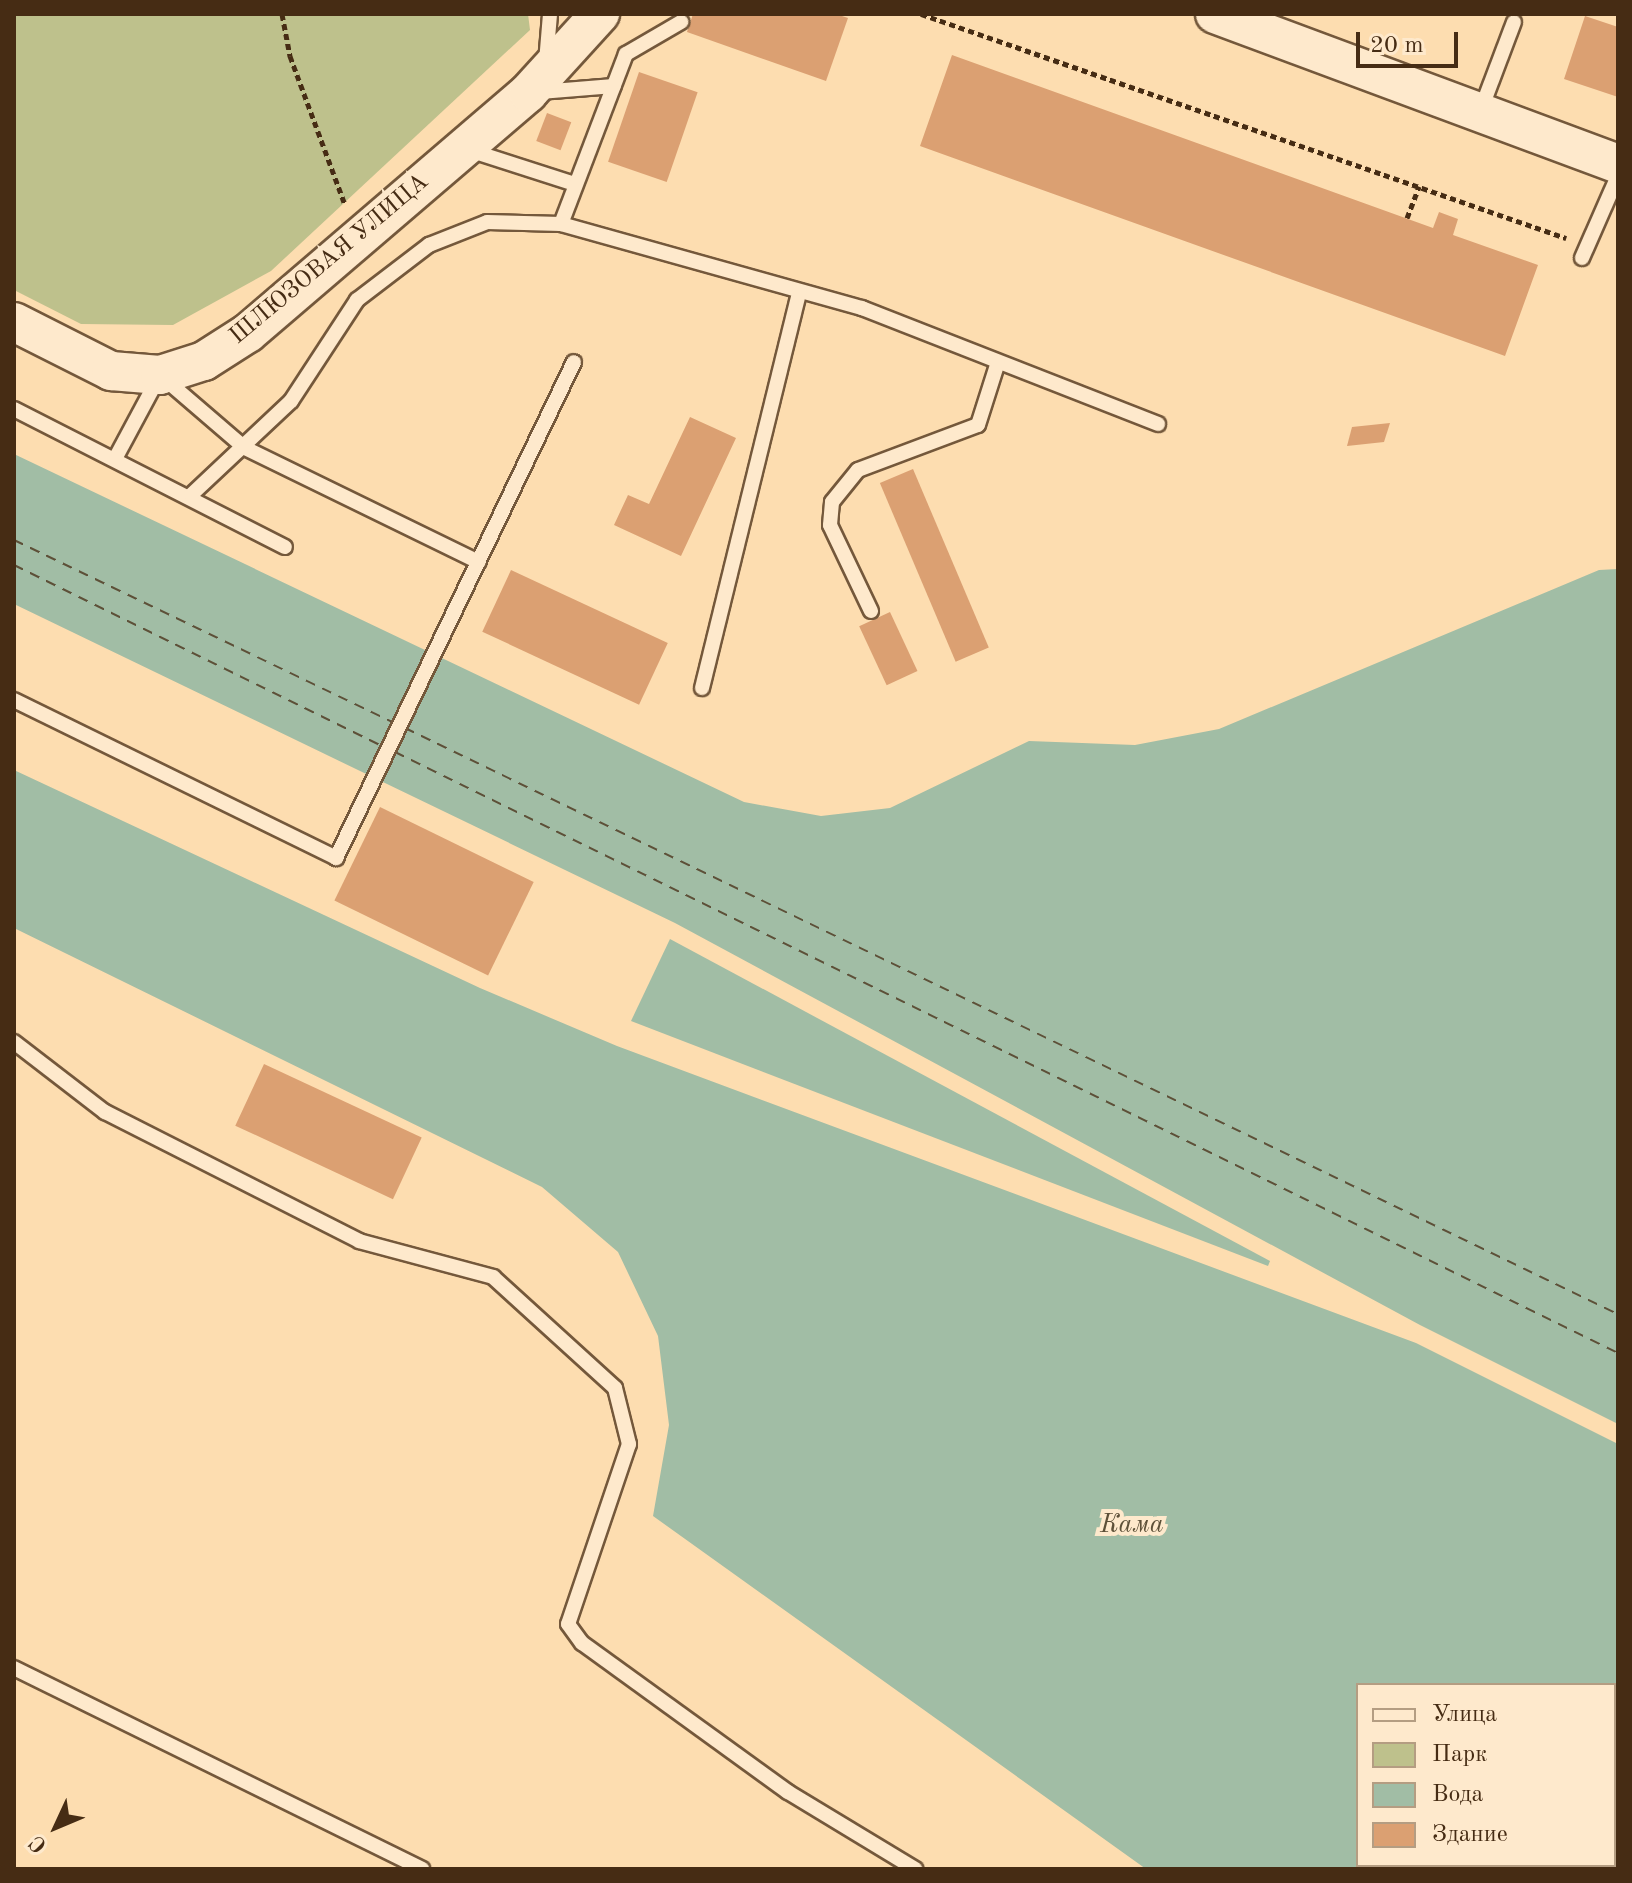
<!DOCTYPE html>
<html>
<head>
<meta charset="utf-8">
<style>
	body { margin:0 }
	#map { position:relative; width:1632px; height:1883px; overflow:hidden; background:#fdddb0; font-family:"Old Standard TT",serif }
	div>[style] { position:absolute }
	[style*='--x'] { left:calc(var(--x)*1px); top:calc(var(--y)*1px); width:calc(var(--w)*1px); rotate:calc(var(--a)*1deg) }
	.green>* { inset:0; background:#bec18c }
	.water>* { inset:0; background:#a1bda5 }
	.ferry>* { height:2px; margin-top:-1px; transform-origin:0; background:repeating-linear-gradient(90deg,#5d5038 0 10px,transparent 0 18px) }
	.building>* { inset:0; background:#dba072; transform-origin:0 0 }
	.path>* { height:5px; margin-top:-2.5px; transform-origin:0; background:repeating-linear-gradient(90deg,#462c14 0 6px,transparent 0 10px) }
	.roads { filter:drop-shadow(2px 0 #74583b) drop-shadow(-2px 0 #74583b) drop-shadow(0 2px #74583b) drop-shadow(0 -2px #74583b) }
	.service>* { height:14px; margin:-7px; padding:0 7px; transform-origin:7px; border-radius:7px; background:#fee9cc }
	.tertiary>* { height:38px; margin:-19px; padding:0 19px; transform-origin:19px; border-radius:19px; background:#fee9cc }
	span { translate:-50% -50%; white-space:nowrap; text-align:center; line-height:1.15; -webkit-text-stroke:8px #fee9cc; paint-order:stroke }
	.street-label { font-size:24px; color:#462c14 }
	.water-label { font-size:26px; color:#5d5038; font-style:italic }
	.frame { position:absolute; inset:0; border:16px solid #462c14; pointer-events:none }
	.legend { position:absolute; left:1356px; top:1683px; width:260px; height:184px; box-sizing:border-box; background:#fee9cc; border:2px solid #b49d82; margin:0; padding:10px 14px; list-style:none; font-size:24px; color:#462c14 }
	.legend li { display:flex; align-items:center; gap:16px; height:40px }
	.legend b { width:40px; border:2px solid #b49d82 }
	.north { position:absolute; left:16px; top:1787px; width:80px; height:80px; -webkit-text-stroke:6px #fee9cc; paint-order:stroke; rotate:226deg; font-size:22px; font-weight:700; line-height:32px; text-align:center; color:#462c14 }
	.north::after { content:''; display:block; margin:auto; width:28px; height:36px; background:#462c14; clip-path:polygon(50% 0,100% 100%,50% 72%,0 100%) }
	.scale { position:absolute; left:1356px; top:32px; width:102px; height:36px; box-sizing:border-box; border:4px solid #462c14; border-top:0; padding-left:10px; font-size:24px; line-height:28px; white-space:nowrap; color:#462c14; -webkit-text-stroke:6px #fee9cc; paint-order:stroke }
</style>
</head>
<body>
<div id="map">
	<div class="green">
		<i style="clip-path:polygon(14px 14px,528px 14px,530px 30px,271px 271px,173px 325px,81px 324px,14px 290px)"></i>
	</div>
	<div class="water">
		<i style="clip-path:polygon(14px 454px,744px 802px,821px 816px,890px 808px,1029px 741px,1135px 745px,1219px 729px,1599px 570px,1618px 569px,1618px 1424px,1420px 1325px,675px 923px,14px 604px)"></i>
		<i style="clip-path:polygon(evenodd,14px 770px,480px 988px,617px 1046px,1416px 1343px,1618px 1444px,1618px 1869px,1146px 1869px,653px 1516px,669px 1425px,658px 1336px,618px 1252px,542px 1187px,14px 928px,14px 770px,1614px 1685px,1614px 1865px,1358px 1865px,1358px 1685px,1614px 1685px)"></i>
		<i style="clip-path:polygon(670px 939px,1270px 1261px,1268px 1266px,631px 1021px)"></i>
	</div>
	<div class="ferry">
		<i style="--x:14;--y:540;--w:423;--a:25.7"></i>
		<i style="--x:14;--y:565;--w:410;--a:26.2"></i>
		<i style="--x:405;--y:728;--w:1347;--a:25.79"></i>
		<i style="--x:395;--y:752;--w:1363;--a:26.17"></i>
	</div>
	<div class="building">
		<i style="clip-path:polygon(693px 14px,836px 14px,848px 18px,826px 81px,687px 32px)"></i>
		<i style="clip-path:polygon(1585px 16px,1618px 27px,1618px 97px,1564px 79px)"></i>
		<i style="clip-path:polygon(952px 55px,1433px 228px,1439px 212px,1458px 219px,1453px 235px,1538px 265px,1505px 356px,920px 146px)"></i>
		<i style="left:639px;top:72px;width:62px;height:95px;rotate:19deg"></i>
		<i style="left:547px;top:113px;width:26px;height:30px;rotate:21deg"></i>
		<i style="clip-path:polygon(690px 417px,736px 438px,681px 556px,614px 525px,628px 495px,649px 504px)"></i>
		<i style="clip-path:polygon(1390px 423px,1384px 442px,1347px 446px,1352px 427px)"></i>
		<i style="left:913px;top:469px;width:194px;height:36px;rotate:67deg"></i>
		<i style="left:511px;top:570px;width:173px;height:68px;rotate:25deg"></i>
		<i style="left:890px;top:612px;width:65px;height:34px;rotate:65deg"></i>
		<i style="left:380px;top:807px;width:171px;height:104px;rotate:26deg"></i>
		<i style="left:264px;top:1064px;width:174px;height:68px;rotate:25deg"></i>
	</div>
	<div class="path">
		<i style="--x:282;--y:14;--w:43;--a:79.2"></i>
		<i style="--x:290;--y:56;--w:159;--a:69.7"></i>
		<i style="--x:921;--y:14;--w:683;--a:19.15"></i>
		<i style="--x:1407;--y:218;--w:34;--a:-69"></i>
	</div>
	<div class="roads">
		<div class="service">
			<i style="--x:546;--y:62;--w:48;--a:-85.2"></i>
			<i style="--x:540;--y:92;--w:74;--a:-4.6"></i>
			<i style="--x:1480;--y:112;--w:96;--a:-69.3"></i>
			<i style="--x:469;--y:150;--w:111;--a:17.8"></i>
			<i style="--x:561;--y:224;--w:182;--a:-69.1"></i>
			<i style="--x:626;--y:54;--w:64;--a:-30.2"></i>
			<i style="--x:1582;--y:258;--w:90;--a:-66.3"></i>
			<i style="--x:14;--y:409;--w:304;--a:27"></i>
			<i style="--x:116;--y:457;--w:93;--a:-61.8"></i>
			<i style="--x:160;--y:375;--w:112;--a:40.7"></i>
			<i style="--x:245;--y:448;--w:260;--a:26"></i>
			<i style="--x:191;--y:495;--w:137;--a:-43.2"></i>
			<i style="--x:291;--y:401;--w:121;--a:-56.8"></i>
			<i style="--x:357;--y:300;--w:91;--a:-37.4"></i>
			<i style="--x:429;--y:245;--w:62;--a:-21.6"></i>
			<i style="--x:487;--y:222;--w:74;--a:1.5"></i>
			<i style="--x:561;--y:224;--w:313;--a:15.6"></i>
			<i style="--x:862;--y:308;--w:318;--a:21.4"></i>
			<i style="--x:871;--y:611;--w:95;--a:-115.5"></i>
			<i style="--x:830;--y:525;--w:23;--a:-85"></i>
			<i style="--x:832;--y:502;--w:41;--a:-50.9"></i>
			<i style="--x:858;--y:470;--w:128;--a:-20.6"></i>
			<i style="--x:978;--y:425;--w:66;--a:-72.4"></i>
			<i style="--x:702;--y:688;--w:408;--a:-76.2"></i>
			<i style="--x:14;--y:700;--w:359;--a:26.1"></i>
			<i style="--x:336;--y:858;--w:550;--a:-64.37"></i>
			<i style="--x:14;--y:1042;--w:115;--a:37.6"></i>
			<i style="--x:105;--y:1112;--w:285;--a:26.9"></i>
			<i style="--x:359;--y:1241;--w:139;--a:15"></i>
			<i style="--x:493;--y:1277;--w:165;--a:42.3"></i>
			<i style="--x:615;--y:1388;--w:58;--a:76"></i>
			<i style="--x:629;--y:1444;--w:190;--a:108.7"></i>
			<i style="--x:568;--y:1624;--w:24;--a:54"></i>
			<i style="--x:582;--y:1643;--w:254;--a:35.9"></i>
			<i style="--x:788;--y:1792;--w:149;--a:31.2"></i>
			<i style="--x:14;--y:1668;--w:455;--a:26.2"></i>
		</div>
		<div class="tertiary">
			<i style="--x:1215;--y:14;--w:430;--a:20.4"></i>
			<i style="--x:14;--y:322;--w:109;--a:26.8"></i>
			<i style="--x:111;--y:371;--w:49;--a:4.7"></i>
			<i style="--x:160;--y:375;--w:46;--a:-17.7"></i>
			<i style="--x:204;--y:361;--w:52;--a:-32.5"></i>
			<i style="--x:248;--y:333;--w:369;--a:-40.6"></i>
			<i style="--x:528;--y:93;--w:107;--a:-47.7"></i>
		</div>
	</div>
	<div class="street-label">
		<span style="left:330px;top:260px;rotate:-40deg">ШЛЮЗОВАЯ УЛИЦА</span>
	</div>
	<div class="water-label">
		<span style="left:1132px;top:1526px">Кама</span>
	</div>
	<div class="frame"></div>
	<ul class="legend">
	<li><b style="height:10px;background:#fee9cc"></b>Улица</li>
	<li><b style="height:22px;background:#bec18c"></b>Парк</li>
	<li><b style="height:22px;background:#a1bda5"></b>Вода</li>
	<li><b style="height:22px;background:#dba072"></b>Здание</li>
	</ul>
	<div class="north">С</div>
	<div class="scale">20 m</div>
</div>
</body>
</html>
